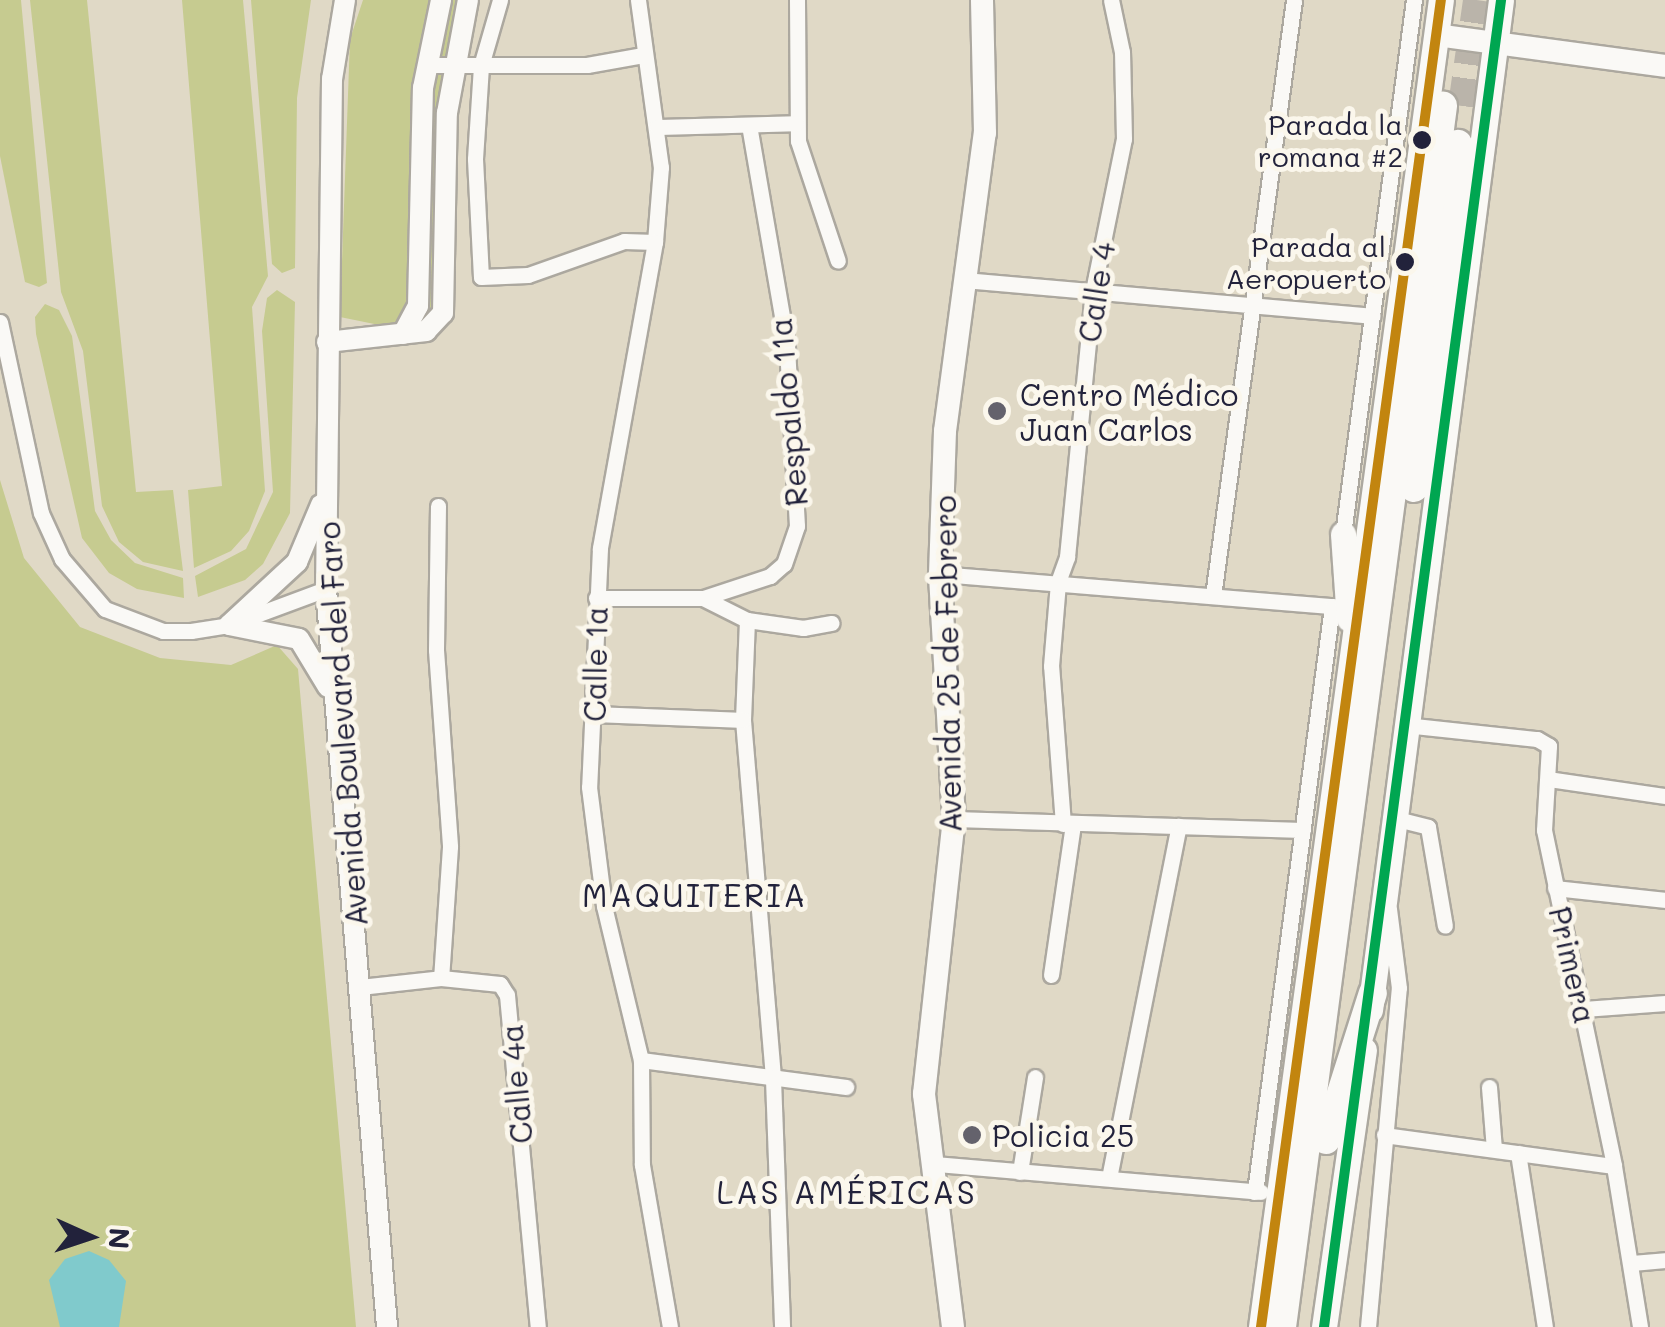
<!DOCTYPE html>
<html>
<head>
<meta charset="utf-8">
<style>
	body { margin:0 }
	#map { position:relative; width:1665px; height:1327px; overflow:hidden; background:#e0d9c6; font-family:Mali,sans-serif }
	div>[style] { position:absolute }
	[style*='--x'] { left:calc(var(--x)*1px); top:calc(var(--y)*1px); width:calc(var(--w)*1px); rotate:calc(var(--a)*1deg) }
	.green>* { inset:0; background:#c6cb90 }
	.water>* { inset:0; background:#80cacc }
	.motorway-tunnel>* { height:28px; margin-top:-14px; transform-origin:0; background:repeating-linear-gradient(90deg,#bab4aa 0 28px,transparent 0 42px) }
	.roads { filter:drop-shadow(2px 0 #aca89f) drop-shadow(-2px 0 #aca89f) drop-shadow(0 2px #aca89f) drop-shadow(0 -2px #aca89f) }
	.minor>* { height:15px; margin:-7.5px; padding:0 7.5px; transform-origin:7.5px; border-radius:7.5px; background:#faf9f6 }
	.tertiary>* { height:20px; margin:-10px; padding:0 10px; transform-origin:10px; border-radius:10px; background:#faf9f6 }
	.secondary>* { height:22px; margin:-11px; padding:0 11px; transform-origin:11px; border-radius:11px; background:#faf9f6 }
	.primary>* { height:25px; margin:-12.5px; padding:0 12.5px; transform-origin:12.5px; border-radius:12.5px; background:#faf9f6 }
	.motorway>* { height:28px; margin:-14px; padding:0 14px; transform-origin:14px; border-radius:14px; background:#faf9f6 }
	.bus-1>* { height:10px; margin:-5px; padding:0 5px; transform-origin:5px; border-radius:5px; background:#c2850f }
	.bus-2>* { height:10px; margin:-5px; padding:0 5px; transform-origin:5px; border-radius:5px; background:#00a651 }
	.dots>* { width:28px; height:28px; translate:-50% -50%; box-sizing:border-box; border:5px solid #fbf7ec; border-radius:50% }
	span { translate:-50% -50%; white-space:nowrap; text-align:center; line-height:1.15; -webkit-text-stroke:10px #fbf7ec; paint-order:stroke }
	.bus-label { font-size:28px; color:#22223b }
	.right { translate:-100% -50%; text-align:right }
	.street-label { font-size:30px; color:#22223b }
	.poi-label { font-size:30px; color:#22223b }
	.left { translate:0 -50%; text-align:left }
	.neighbourhood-label { font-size:32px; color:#22223b; letter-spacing:2.5px }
	.north { position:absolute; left:40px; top:1187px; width:100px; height:100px; -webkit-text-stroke:8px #fbf7ec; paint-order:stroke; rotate:93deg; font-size:28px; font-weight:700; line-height:40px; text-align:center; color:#22223b }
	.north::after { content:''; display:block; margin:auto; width:35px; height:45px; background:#22223b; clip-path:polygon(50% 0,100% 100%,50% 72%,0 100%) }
</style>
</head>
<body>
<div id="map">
	<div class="green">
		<i style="clip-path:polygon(0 0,21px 0,47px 283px,39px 287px,25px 282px,0 156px)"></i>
		<i style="clip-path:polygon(30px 0,87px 0,136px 492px,173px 490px,183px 571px,143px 562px,119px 542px,102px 506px,83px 351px,61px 292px)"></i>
		<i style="clip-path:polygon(182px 0,243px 0,268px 276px,252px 307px,265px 491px,249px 531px,231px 551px,194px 568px,188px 490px,222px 486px)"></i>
		<i style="clip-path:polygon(251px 0,311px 0,297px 98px,295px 268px,282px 273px,272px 264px)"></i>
		<i style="clip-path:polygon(363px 0,435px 0,412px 302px,407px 320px,389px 327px,340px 317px,350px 39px)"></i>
		<i style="clip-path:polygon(446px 0,465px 0,438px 310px,431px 313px,422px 309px,425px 86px)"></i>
		<i style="clip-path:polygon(277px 290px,295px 302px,290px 513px,263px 564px,245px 580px,198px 597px,195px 576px,246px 549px,273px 492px,262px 331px,267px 298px)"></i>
		<i style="clip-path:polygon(45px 304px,59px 310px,72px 336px,95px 511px,111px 540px,135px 563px,183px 578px,184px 598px,137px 589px,109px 573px,82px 538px,36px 334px,35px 317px)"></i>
		<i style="clip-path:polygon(0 480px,24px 558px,80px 627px,160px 658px,231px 665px,277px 645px,298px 669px,356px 1327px,0 1327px)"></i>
	</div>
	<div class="water">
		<i style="clip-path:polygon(89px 1251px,109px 1260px,126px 1281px,119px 1327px,60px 1327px,49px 1280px,65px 1259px)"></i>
	</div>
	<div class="motorway-tunnel">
		<i style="--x:1462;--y:106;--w:107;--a:-81.9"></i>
	</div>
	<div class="roads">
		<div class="minor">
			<i style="--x:500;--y:0;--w:69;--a:106.1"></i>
			<i style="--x:481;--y:66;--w:93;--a:93.7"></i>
			<i style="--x:475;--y:159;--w:118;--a:87.1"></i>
			<i style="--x:481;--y:277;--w:47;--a:-2.4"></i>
			<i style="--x:528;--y:275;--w:102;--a:-19.5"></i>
			<i style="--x:624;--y:241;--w:31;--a:2"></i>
			<i style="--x:638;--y:0;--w:169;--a:82.2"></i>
			<i style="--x:661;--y:167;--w:75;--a:94.6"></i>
			<i style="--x:655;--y:242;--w:311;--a:100.2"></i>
			<i style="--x:600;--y:548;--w:239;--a:92.6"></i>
			<i style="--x:589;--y:787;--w:120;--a:82.8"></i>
			<i style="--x:604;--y:906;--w:158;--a:76.5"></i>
			<i style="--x:641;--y:1060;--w:105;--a:89.5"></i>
			<i style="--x:642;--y:1165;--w:164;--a:80.2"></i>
			<i style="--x:797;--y:0;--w:141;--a:89.6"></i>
			<i style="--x:798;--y:141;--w:126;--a:71.6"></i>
			<i style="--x:427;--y:65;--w:160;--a:0"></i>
			<i style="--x:587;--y:65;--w:57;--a:-10.1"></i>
			<i style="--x:657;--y:127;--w:139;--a:-1.6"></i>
			<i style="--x:963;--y:280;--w:411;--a:5"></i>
			<i style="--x:0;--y:322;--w:195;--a:77.9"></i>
			<i style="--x:41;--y:513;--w:51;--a:65.5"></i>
			<i style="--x:62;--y:559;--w:66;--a:49.3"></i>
			<i style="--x:105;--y:609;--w:62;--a:20.8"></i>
			<i style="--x:163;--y:631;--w:28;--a:0"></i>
			<i style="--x:191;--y:631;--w:38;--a:-9"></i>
			<i style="--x:229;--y:625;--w:103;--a:-20.4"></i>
			<i style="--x:438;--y:506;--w:144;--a:90.8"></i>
			<i style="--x:436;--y:650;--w:197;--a:85.9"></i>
			<i style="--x:450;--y:847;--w:131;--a:93.9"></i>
			<i style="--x:1343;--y:534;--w:539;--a:-82.43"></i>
			<i style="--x:940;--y:574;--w:393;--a:4.7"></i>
			<i style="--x:1213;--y:596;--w:601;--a:-82.26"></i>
			<i style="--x:596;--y:598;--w:107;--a:0"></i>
			<i style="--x:703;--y:598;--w:71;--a:-18.2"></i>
			<i style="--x:770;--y:576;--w:18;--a:-41"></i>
			<i style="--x:784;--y:564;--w:40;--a:-71.1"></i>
			<i style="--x:797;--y:526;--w:181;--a:-93.2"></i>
			<i style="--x:787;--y:345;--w:222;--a:-99.8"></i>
			<i style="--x:703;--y:598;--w:49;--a:26.6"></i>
			<i style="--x:747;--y:620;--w:57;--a:8.1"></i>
			<i style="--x:803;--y:628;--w:29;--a:-10"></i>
			<i style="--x:747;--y:620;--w:100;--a:92.3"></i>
			<i style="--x:743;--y:720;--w:360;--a:85.2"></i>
			<i style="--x:773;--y:1079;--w:248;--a:87.9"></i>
			<i style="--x:595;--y:714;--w:148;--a:2.3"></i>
			<i style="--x:1405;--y:725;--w:133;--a:6.1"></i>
			<i style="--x:1537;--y:739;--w:14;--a:30"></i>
			<i style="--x:1549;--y:746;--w:84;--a:93.4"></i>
			<i style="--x:1544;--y:830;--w:343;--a:78.2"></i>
			<i style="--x:1614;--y:1166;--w:163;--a:80.8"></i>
			<i style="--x:1548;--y:779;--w:118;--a:8.3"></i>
			<i style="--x:1393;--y:818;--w:36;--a:14"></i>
			<i style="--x:1428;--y:827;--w:100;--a:80.3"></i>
			<i style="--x:954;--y:819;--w:349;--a:1.8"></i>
			<i style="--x:1063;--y:824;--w:158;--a:-94.3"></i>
			<i style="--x:1051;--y:666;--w:84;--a:-85.2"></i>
			<i style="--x:1058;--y:582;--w:27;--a:-70"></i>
			<i style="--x:1067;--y:557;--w:267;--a:-84.4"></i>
			<i style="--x:1093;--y:291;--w:155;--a:-78.5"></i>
			<i style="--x:1124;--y:139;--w:87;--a:-91.3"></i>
			<i style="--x:1122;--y:52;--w:53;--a:-101.9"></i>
			<i style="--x:1555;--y:888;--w:111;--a:6.2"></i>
			<i style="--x:1051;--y:975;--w:153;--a:-81.7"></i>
			<i style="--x:360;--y:987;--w:81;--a:-6.3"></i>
			<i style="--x:441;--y:978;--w:59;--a:5.8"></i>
			<i style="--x:500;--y:984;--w:13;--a:58"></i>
			<i style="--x:507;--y:995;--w:333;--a:84.7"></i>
			<i style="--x:1584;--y:1009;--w:81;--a:-4.2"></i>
			<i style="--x:641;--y:1060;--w:207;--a:7.5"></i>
			<i style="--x:1489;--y:1087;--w:62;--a:85.4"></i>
			<i style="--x:1384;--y:1135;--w:232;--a:7.7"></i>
			<i style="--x:1518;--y:1153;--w:176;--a:81.2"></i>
			<i style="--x:936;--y:1164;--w:326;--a:4.9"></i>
			<i style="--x:1020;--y:1172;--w:96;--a:-81"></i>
			<i style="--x:1109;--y:1178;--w:359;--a:-78.8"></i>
			<i style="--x:1255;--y:1192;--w:591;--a:-82.51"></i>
			<i style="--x:1632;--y:1263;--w:33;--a:-5"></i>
			<i style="--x:1368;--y:1327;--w:340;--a:-84.8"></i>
			<i style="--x:1399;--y:988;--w:80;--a:-97.2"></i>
		</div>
		<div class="tertiary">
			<i style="--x:345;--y:0;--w:80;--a:99.3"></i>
			<i style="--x:332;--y:79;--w:510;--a:90.67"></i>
			<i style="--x:326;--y:589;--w:741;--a:85.27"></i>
			<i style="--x:403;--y:334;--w:32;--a:-62"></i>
			<i style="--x:418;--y:306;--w:218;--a:-88.7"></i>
			<i style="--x:423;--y:88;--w:90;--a:-78.4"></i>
			<i style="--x:327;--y:342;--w:100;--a:-6.3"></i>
			<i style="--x:426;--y:331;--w:25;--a:-47"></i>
			<i style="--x:443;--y:313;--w:200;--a:-88.9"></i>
			<i style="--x:447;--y:113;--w:115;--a:-79.5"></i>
			<i style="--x:229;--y:625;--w:93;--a:-42.8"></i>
			<i style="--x:297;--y:562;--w:62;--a:-67.2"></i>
			<i style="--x:229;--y:625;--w:71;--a:11.3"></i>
			<i style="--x:299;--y:639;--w:56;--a:58.9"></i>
		</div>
		<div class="secondary">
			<i style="--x:1437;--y:35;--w:230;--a:7.7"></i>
			<i style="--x:953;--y:1327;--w:235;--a:-97.1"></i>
			<i style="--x:924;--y:1094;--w:277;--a:-83.8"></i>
			<i style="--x:954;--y:819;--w:245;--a:-93.3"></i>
			<i style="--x:940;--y:574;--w:143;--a:-88"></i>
			<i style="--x:945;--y:431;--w:301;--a:-82.4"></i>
			<i style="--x:985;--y:133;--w:133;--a:-91.3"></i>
		</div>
		<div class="primary">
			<i style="--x:1343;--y:534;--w:85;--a:86"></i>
			<i style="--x:1370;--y:1010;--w:1018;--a:-82.61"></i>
			<i style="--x:1261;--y:1327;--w:1339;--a:-82.28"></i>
			<i style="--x:1324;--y:1327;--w:280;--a:-81.8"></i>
		</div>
		<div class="motorway">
			<i style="--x:1414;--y:488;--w:347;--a:-82.7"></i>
			<i style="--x:1326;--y:1140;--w:154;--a:-72.3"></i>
			<i style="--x:1282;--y:1327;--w:1232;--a:-82.49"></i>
		</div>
	</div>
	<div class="bus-1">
		<i style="--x:1261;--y:1327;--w:1339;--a:-82.28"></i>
	</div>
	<div class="bus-2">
		<i style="--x:1324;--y:1327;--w:1339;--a:-82.4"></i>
	</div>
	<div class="dots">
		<i style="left:1422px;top:140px;background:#22223b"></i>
		<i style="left:1405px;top:262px;background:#22223b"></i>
		<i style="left:997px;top:411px;background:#64626c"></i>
		<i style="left:972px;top:1135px;background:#64626c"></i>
	</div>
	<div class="bus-label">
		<span class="right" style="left:1403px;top:140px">Parada la<br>romana #2</span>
		<span class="right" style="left:1386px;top:262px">Parada al<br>Aeropuerto</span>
	</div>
	<div class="street-label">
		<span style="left:1096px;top:292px;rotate:-81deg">Calle 4</span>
		<span style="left:788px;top:412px;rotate:-95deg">Respaldo 11a</span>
		<span style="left:595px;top:664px;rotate:-89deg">Calle 1a</span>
		<span style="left:947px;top:664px;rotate:-91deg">Avenida 25 de Febrero</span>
		<span style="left:342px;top:724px;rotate:-94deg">Avenida Boulevard del Faro</span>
		<span style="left:1573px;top:965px;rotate:77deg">Primera</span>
		<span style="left:516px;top:1084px;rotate:-95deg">Calle 4a</span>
	</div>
	<div class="poi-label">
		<span class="left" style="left:1020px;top:411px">Centro Médico<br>Juan Carlos</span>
		<span class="left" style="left:992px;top:1135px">Policia 25</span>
	</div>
	<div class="neighbourhood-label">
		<span style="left:695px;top:894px">MAQUITERIA</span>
		<span style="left:847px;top:1191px">LAS AMÉRICAS</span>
	</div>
	<div class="north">N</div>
</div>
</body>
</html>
